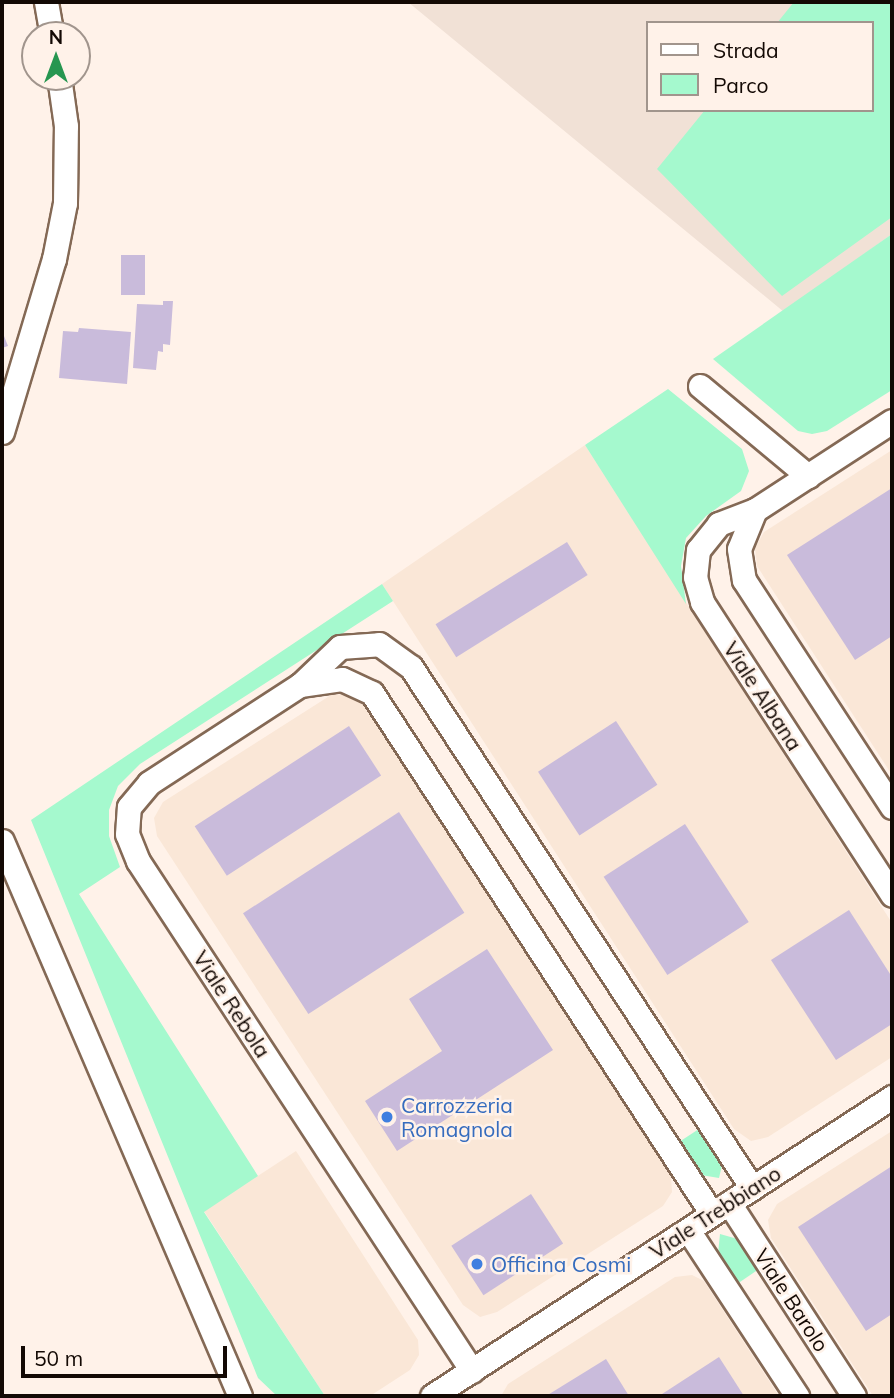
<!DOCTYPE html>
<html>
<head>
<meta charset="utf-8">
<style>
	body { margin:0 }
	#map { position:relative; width:894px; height:1398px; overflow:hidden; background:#fff2e9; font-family:Mulish,sans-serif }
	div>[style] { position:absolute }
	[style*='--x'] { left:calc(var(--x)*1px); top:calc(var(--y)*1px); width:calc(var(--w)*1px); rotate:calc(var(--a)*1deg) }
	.built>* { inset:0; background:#f1e1d6 }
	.industrial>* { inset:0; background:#fae7d7 }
	.green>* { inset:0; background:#a5f9ce }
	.building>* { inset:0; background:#c9bbdb; transform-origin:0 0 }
	.roads { filter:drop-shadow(2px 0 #846955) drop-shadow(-2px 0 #846955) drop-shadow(0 2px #846955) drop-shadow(0 -2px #846955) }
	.minor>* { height:23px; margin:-11.5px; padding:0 11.5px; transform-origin:11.5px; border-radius:11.5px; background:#fff }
	.dots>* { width:19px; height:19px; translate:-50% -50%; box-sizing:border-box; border:4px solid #fff2e9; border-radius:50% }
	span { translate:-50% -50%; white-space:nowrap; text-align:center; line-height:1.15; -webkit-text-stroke:5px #fff2e9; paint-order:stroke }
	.street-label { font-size:21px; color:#130904 }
	.shop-label { font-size:21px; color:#366cbe }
	.left { translate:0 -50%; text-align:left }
	.frame { position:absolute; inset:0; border:4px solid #130904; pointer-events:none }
	.legend { position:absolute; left:646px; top:21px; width:228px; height:91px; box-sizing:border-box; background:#fff2e9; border:2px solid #a1958d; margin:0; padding:9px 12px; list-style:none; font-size:21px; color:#130904 }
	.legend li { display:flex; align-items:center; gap:14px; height:35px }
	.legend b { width:35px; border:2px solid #a1958d }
	.north { position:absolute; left:21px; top:21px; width:70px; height:70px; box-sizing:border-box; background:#fff2e9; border:2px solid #a1958d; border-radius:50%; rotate:0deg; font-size:19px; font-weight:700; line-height:28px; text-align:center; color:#130904 }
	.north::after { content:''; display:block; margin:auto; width:24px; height:32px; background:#269650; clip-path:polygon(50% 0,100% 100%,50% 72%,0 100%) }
	.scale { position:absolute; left:21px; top:1346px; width:206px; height:32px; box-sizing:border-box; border:4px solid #130904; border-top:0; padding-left:9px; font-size:21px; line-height:24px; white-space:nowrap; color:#130904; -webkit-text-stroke:5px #fff2e9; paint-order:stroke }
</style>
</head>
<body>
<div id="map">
	<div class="built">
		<i style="clip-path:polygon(evenodd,408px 2px,892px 2px,892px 234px,784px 312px,408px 2px,647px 23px,871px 23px,871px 110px,647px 110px,647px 23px)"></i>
	</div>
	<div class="industrial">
		<i style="clip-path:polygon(585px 445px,892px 923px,892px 1057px,768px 1137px,751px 1141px,734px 1129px,382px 584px)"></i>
		<i style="clip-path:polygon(892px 450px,892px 775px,757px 566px,755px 548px,764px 532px)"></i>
		<i style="clip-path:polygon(347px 694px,360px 700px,671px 1176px,672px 1192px,663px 1206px,497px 1312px,480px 1317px,463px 1305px,157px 836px,154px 818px,163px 802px,331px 695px)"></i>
		<i style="clip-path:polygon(892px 1131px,892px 1396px,873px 1396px,771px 1238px,768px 1220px,777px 1204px)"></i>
		<i style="clip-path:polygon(296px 1151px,418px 1340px,419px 1355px,410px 1370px,370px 1396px,325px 1396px,204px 1211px)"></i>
		<i style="clip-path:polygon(692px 1275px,704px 1281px,779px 1396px,501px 1396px,508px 1384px,675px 1277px)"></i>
	</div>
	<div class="green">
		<i style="clip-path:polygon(794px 2px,892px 2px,892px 217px,782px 296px,657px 169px,705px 110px,871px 110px,871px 23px,777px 23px)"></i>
		<i style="clip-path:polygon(892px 234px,892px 390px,827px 431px,812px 434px,798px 431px,713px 359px)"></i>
		<i style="clip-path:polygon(668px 389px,742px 449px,749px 471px,741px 491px,706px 516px,686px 538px,681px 566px,686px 604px,585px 445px)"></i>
		<i style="clip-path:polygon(382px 584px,393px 601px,140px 764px,118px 786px,109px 810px,109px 836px,120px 867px,79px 894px,258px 1176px,204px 1212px,325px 1396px,277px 1396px,258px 1378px,31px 820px)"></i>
		<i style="clip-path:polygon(702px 1127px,723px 1161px,719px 1178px,701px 1175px,679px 1142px)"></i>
		<i style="clip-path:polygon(720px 1234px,741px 1240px,759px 1269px,737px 1284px,718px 1254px)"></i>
	</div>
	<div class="building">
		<i style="left:121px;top:255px;width:24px;height:40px"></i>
		<i style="clip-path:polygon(163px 301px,173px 301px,170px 345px,163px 344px,163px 352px,158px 351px,156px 370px,133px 368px,137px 304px,163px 305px)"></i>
		<i style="clip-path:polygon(79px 328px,131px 332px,127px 384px,59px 378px,63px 331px,78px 332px)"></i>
		<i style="clip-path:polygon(2px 331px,8px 346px,2px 348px)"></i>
		<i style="clip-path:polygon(892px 488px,892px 636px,855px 660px,787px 555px)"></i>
		<i style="left:567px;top:542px;width:39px;height:155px;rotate:58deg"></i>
		<i style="left:616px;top:721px;width:76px;height:93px;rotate:57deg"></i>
		<i style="left:349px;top:726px;width:59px;height:184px;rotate:57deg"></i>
		<i style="left:399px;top:812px;width:120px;height:186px;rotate:57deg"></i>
		<i style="left:685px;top:824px;width:117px;height:97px;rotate:57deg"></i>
		<i style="clip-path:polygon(849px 910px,892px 977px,892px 1024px,836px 1060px,771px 960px)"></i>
		<i style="clip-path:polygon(487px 949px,553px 1050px,397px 1151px,365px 1101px,442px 1051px,409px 999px)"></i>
		<i style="clip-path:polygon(892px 1166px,892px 1314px,866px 1331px,798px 1227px)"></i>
		<i style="left:531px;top:1194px;width:59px;height:95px;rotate:57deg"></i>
		<i style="clip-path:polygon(719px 1357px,744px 1396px,659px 1396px)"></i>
		<i style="clip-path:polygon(606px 1359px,629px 1396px,546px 1396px)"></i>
	</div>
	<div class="roads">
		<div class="minor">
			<i style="--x:46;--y:2;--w:34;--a:80"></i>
			<i style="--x:700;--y:386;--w:141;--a:39.8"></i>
			<i style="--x:892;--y:421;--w:163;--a:147"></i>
			<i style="--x:755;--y:510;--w:39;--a:159"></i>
			<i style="--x:719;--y:524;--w:33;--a:129"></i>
			<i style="--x:698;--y:550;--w:27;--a:96"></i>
			<i style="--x:695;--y:577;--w:26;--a:74"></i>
			<i style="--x:702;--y:602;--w:349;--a:57"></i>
			<i style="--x:2;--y:432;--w:181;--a:-73.3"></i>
			<i style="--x:54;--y:259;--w:57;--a:-78.9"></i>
			<i style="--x:65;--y:203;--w:77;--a:-89.3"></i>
			<i style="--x:66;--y:126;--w:49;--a:-98.1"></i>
			<i style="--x:755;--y:510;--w:42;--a:112.3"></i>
			<i style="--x:739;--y:549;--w:31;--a:81"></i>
			<i style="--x:744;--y:580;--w:271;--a:56.9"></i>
			<i style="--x:300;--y:685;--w:42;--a:-8.1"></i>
			<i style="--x:342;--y:679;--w:33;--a:25"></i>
			<i style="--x:372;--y:693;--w:622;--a:56.87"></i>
			<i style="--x:2;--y:841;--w:604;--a:66.79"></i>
			<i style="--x:729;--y:1203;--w:230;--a:57.1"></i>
			<i style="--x:688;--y:1230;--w:199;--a:56.7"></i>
			<i style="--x:472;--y:1371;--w:610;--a:-123.22"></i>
			<i style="--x:138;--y:861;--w:29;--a:-112"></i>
			<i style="--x:127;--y:834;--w:27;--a:-86"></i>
			<i style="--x:129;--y:807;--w:31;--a:-50"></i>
			<i style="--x:149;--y:783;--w:180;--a:-33"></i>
			<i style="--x:300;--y:685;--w:55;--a:-43.5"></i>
			<i style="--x:340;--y:647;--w:39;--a:-4"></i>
			<i style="--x:379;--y:644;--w:39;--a:36"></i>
			<i style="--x:411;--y:667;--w:623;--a:56.79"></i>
			<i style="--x:432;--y:1396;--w:549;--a:-33.02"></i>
		</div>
	</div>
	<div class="dots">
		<i style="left:387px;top:1117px;background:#3f7fe0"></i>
		<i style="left:477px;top:1264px;background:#3f7fe0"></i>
	</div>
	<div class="street-label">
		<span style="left:763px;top:696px;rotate:57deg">Viale Albana</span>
		<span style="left:232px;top:1004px;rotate:57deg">Viale Rebola</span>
		<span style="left:715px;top:1212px;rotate:-33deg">Viale Trebbiano</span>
		<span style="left:792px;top:1300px;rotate:57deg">Viale Barolo</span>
	</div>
	<div class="shop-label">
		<span class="left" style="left:401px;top:1117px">Carrozzeria<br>Romagnola</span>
		<span class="left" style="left:491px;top:1264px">Officina Cosmi</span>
	</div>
	<div class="frame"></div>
	<ul class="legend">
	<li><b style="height:9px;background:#fff"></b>Strada</li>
	<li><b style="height:19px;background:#a5f9ce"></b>Parco</li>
	</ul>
	<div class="north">N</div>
	<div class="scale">50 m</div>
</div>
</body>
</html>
